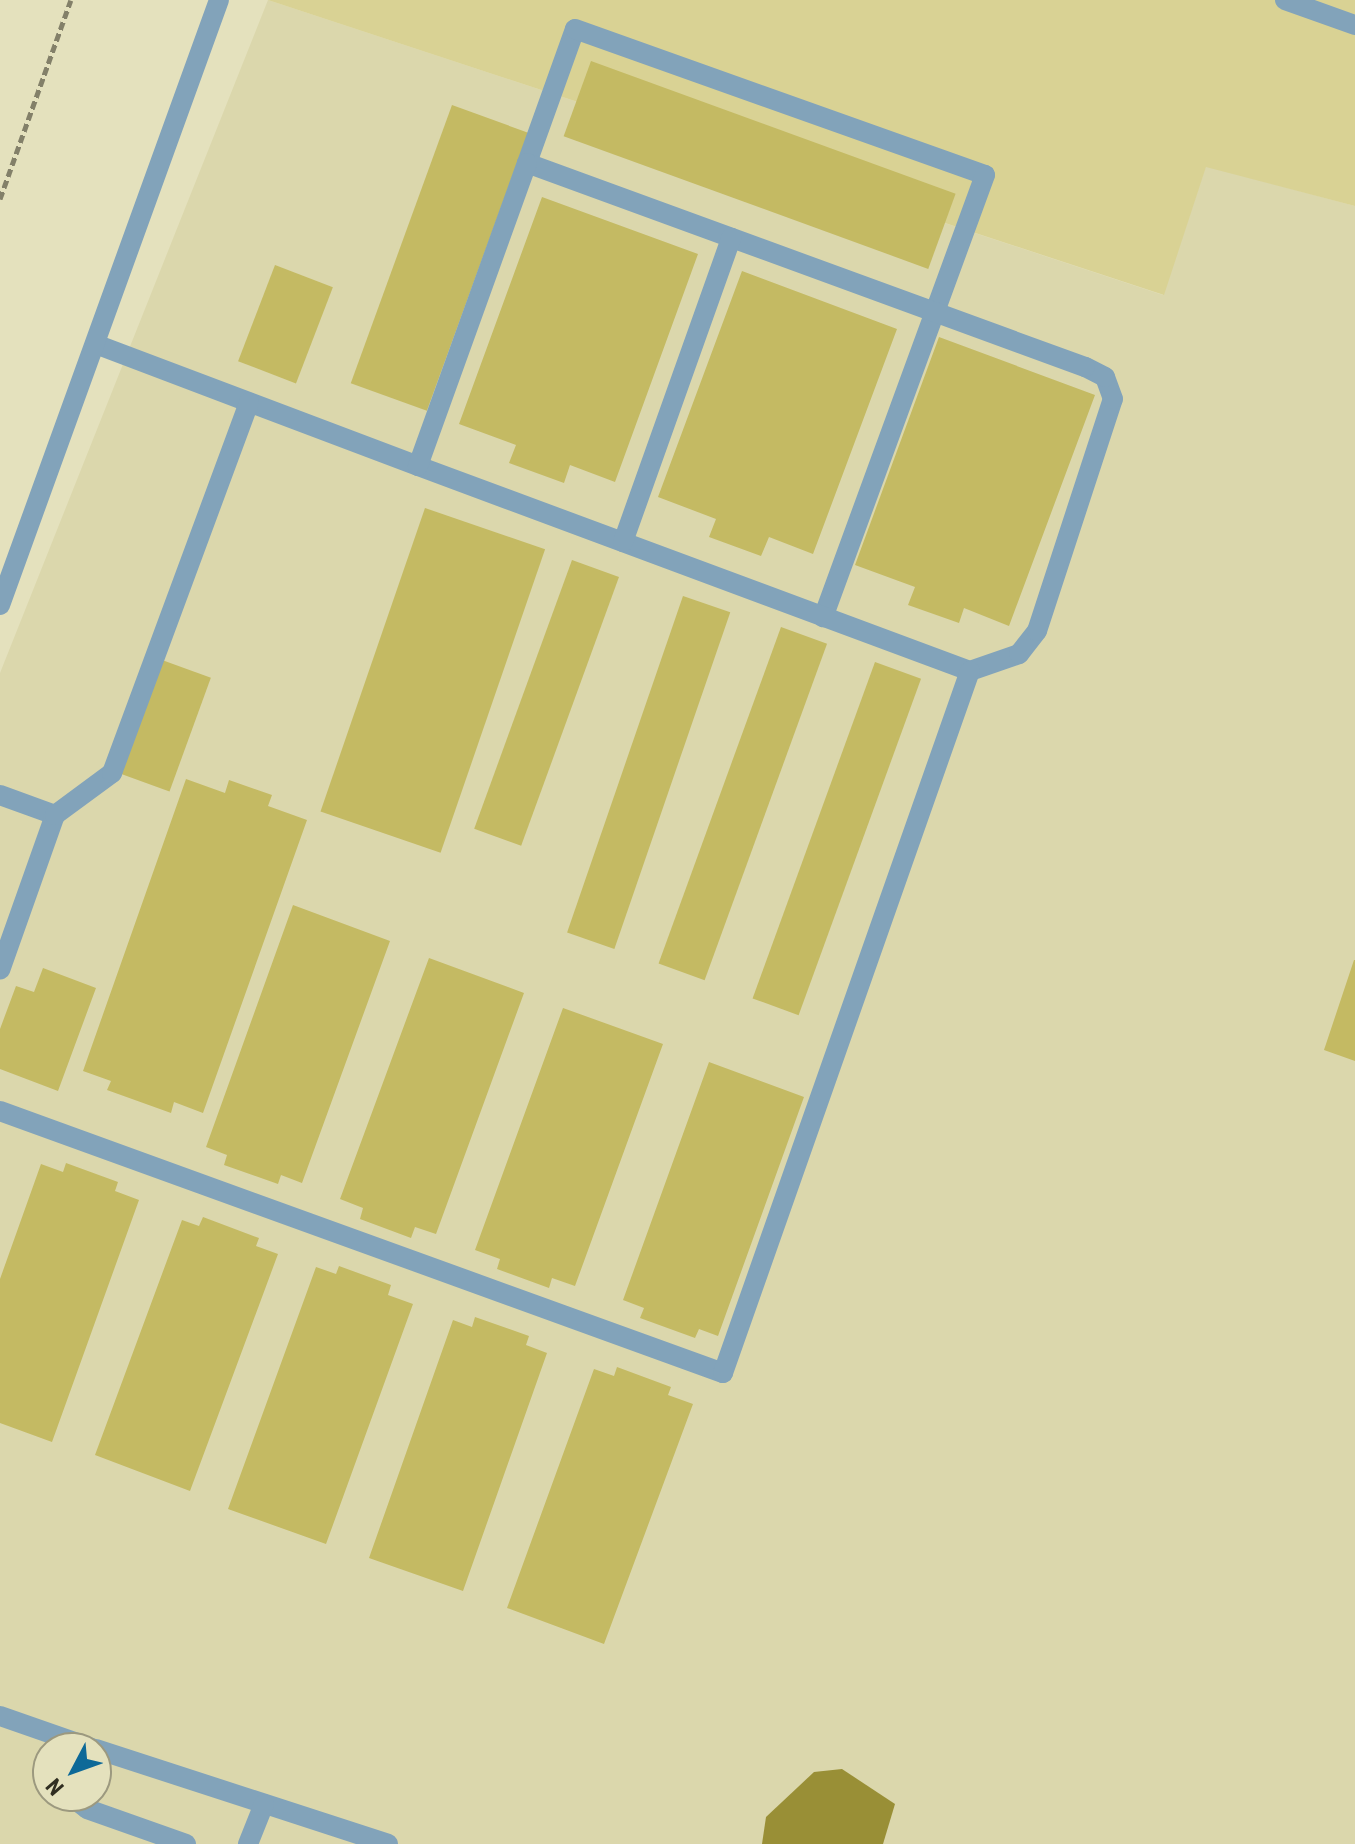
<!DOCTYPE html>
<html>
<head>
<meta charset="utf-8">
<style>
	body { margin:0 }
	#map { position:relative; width:1355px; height:1844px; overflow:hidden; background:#e4e1bd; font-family:"Roboto Condensed",sans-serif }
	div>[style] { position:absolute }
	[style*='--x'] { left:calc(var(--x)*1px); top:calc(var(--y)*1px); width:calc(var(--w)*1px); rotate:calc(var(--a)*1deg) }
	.built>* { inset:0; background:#dbd7ac }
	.green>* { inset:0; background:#d9d294 }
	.water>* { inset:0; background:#998f36 }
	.building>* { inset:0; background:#c4ba63; transform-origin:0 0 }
	.path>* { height:5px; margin-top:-2.5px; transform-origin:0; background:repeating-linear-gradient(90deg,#838069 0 8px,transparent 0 12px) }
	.minor>* { height:20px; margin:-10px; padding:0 10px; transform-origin:10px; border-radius:10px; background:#82a3ba }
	span { translate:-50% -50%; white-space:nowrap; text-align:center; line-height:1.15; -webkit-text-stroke:8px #e4e1bd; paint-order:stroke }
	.north { position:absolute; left:32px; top:1732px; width:80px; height:80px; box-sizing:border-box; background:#e4e1bd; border:2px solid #9c997f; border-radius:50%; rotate:229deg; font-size:22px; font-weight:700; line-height:32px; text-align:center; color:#302e21 }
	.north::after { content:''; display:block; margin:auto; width:28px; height:36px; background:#0d6998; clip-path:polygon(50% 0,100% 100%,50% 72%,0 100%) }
</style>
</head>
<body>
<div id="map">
	<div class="built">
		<i style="clip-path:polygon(evenodd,268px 0,1163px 295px,1206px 166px,1355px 206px,1355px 1844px,0 1844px,0 673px,268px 0,48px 1748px,96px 1748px,96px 1796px,48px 1796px,48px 1748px)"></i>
	</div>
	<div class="green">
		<i style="clip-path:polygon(268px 0,1355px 0,1355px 206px,1206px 167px,1164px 295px)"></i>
	</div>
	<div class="water">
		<i style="clip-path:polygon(842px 1769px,895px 1804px,883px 1844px,762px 1844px,766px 1817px,814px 1772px)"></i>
	</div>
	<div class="building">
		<i style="left:591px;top:61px;width:388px;height:80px;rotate:20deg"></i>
		<i style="left:452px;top:105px;width:81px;height:296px;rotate:20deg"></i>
		<i style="clip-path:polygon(542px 197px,698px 254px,615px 482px,570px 465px,564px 483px,509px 463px,516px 445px,459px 424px)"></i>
		<i style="left:275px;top:265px;width:62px;height:103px;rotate:21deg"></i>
		<i style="clip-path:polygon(742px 271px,897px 329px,813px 554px,769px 537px,761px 556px,709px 537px,716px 519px,658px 497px)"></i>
		<i style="clip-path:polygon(939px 337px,1095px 395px,1009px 626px,964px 608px,959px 623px,908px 605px,915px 587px,855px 565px)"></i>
		<i style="left:425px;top:508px;width:127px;height:321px;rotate:19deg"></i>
		<i style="left:572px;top:560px;width:50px;height:286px;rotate:20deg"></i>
		<i style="left:683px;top:596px;width:50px;height:356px;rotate:19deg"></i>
		<i style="left:781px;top:627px;width:49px;height:358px;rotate:20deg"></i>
		<i style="left:162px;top:660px;width:52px;height:121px;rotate:20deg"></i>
		<i style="left:875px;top:662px;width:49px;height:358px;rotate:20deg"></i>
		<i style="clip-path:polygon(186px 779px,225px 793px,229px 780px,272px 795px,268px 806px,307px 820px,203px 1113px,174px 1102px,171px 1113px,107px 1090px,111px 1081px,83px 1071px)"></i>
		<i style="clip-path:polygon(293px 905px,390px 941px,302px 1183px,281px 1175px,278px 1184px,224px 1165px,227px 1155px,206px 1147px)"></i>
		<i style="clip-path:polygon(429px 958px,524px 993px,436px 1234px,415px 1227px,411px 1238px,360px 1219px,363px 1208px,340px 1199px)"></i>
		<i style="clip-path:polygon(1354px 960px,1355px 960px,1355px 1061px,1324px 1050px)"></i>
		<i style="clip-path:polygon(43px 968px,96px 988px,58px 1091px,0 1069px,0 1029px,16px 986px,34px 992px)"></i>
		<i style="clip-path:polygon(563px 1008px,663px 1044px,575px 1286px,552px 1278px,549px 1288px,497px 1269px,500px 1259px,475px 1250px)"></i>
		<i style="clip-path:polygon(709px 1062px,804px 1097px,718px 1336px,699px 1329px,695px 1338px,640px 1318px,644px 1308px,623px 1300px)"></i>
		<i style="clip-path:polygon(66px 1163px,118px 1182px,115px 1191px,139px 1200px,52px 1442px,0 1423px,0 1279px,41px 1164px,63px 1172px)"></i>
		<i style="clip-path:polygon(203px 1217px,259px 1238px,256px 1246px,278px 1254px,190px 1491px,95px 1455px,182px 1220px,199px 1226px)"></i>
		<i style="clip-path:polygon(339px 1266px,391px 1285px,388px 1295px,413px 1304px,326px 1544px,228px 1509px,316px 1267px,336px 1274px)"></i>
		<i style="clip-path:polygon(475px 1317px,529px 1336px,526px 1345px,547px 1353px,463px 1591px,369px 1558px,453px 1320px,472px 1327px)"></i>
		<i style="clip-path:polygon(617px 1367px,671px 1387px,668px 1395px,693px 1404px,604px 1644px,507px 1608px,594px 1369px,614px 1376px)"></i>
	</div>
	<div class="path">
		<i style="--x:0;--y:199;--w:211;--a:-70.4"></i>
	</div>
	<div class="minor">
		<i style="--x:1285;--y:0;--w:74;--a:19.7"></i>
		<i style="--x:527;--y:163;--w:142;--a:-70.3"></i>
		<i style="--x:575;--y:29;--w:435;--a:19.6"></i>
		<i style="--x:985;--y:175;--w:471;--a:110.1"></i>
		<i style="--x:98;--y:345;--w:342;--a:20.7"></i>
		<i style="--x:418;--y:466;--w:589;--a:20.37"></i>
		<i style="--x:970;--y:671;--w:52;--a:-19.1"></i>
		<i style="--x:1019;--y:654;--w:29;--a:-52"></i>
		<i style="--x:1037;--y:631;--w:244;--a:-71.9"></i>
		<i style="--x:1113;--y:399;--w:23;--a:-110"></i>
		<i style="--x:1105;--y:377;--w:22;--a:-153"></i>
		<i style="--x:1085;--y:367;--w:594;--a:-159.92"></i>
		<i style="--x:527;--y:163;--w:322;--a:109.8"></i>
		<i style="--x:623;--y:542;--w:323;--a:-70.4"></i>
		<i style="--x:0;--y:605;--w:643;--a:-70.1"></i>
		<i style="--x:0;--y:795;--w:59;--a:20"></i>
		<i style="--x:55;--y:815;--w:164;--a:109.5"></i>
		<i style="--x:55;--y:815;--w:71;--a:-36.4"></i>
		<i style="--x:112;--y:773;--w:395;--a:-69.7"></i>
		<i style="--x:0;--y:1111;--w:769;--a:19.92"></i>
		<i style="--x:723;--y:1373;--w:744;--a:-70.62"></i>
		<i style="--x:0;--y:1716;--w:97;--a:19.2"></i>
		<i style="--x:96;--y:1749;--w:307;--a:18"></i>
		<i style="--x:70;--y:1796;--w:21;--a:37"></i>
		<i style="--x:87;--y:1809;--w:105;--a:19.5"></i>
		<i style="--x:248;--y:1844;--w:43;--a:-68.2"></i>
	</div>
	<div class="north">N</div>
</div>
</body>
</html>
